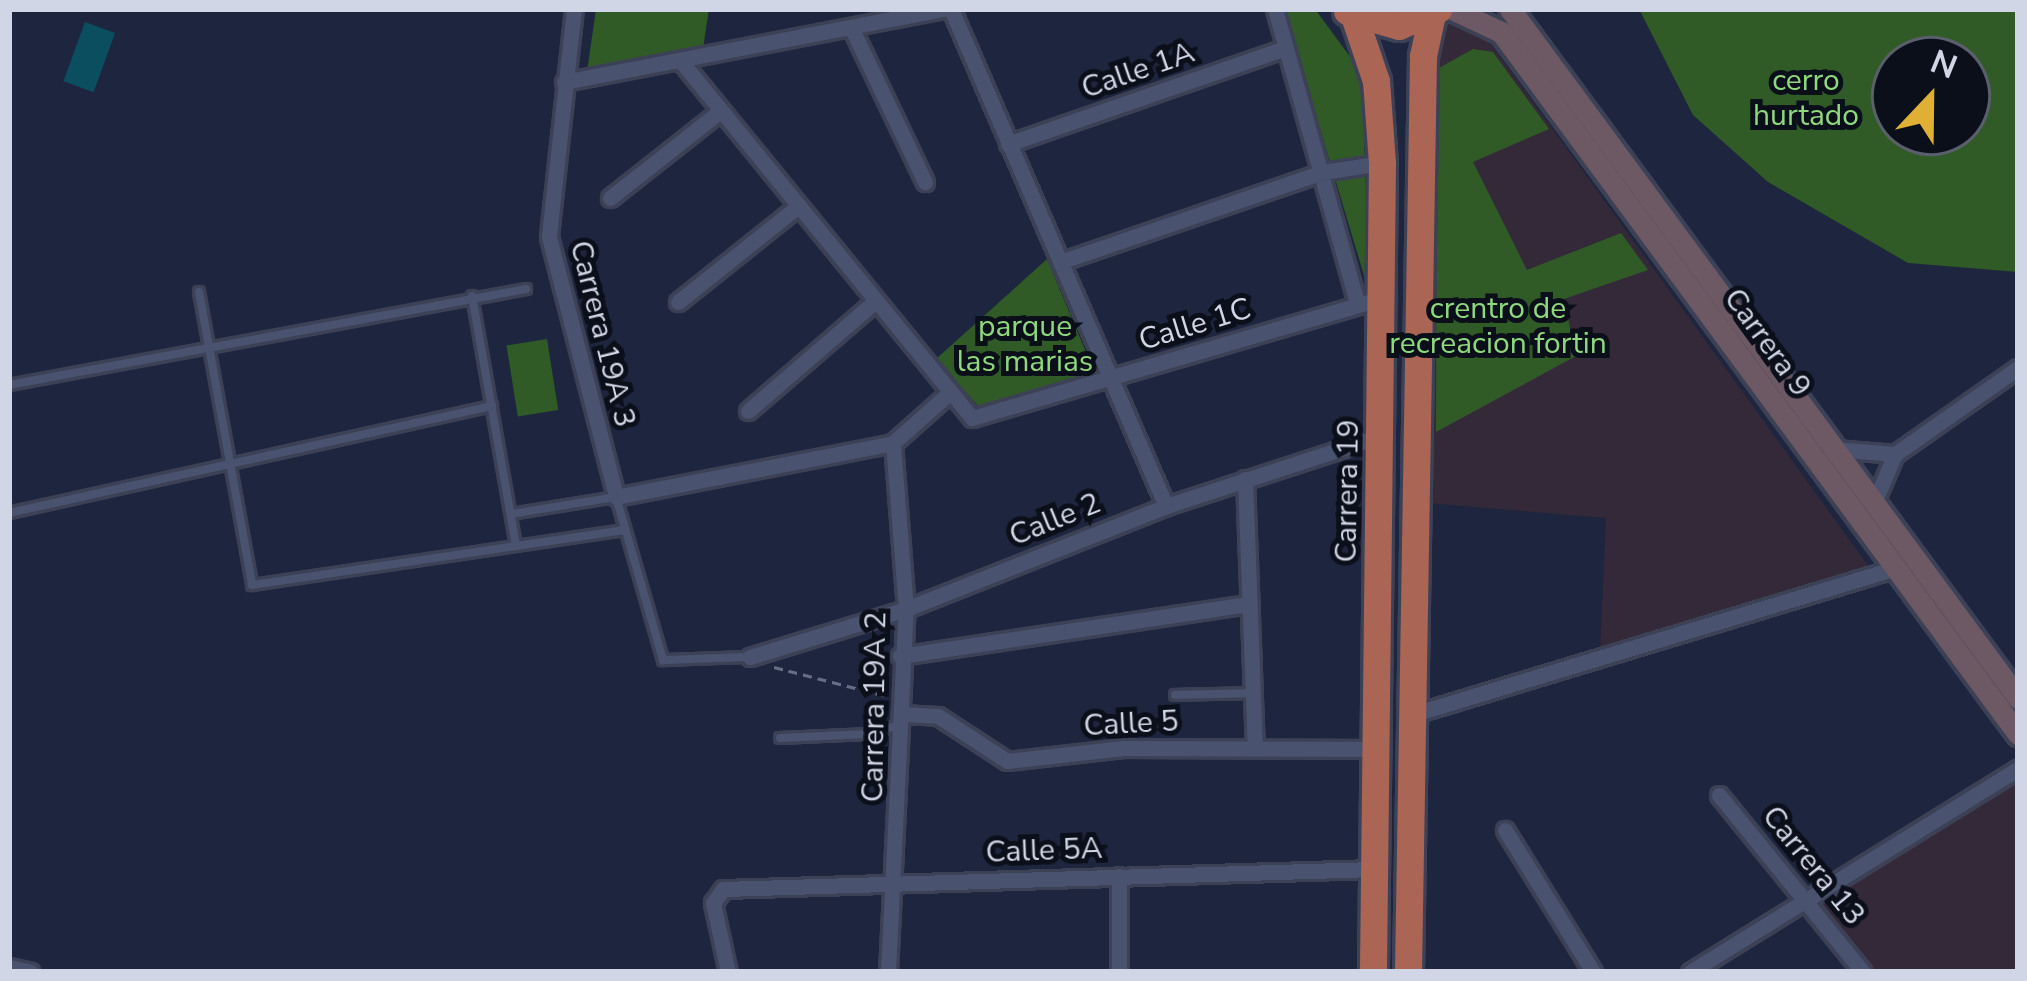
<!DOCTYPE html>
<html>
<head>
<meta charset="utf-8">
<style>
	body { margin:0 }
	#map { position:relative; width:2027px; height:981px; overflow:hidden; background:#1e253e; font-family:"Nunito Sans",sans-serif }
	div>[style] { position:absolute }
	[style*='--x'] { left:calc(var(--x)*1px); top:calc(var(--y)*1px); width:calc(var(--w)*1px); rotate:calc(var(--a)*1deg) }
	.commercial>* { inset:0; background:#342938 }
	.green>* { inset:0; background:#305a26; transform-origin:0 0 }
	.water>* { inset:0; background:#0b4e5f; transform-origin:0 0 }
	.path>* { height:3px; margin-top:-1.5px; transform-origin:0; background:repeating-linear-gradient(90deg,#676e83 0 9px,transparent 0 15px) }
	.roads { filter:drop-shadow(3px 0 #3c4156) drop-shadow(-3px 0 #3c4156) drop-shadow(0 3px #3c4156) drop-shadow(0 -3px #3c4156) }
	.service>* { height:8px; margin:-4px; padding:0 4px; transform-origin:4px; border-radius:4px; background:#49526e }
	.minor>* { height:15px; margin:-7.5px; padding:0 7.5px; transform-origin:7.5px; border-radius:7.5px; background:#49526e }
	.secondary>* { height:21px; margin:-10.5px; padding:0 10.5px; transform-origin:10.5px; border-radius:10.5px; background:#6d5964 }
	.trunk>* { height:27px; margin:-13.5px; padding:0 13.5px; transform-origin:13.5px; border-radius:13.5px; background:#aa6554 }
	span { translate:-50% -50%; white-space:nowrap; text-align:center; line-height:1.15; -webkit-text-stroke:10px #0b0f1a; paint-order:stroke }
	.street-label { font-size:30px; color:#d0d6e6 }
	.park-label { font-size:30px; color:#8ed87d }
	.frame { position:absolute; inset:0; border:12px solid #d0d6e6; pointer-events:none }
	.north { position:absolute; left:1871px; top:36px; width:120px; height:120px; box-sizing:border-box; background:#0b0f1a; border:3px solid #5a5f6c; border-radius:50%; rotate:22deg; font-size:33px; font-weight:700; line-height:48px; text-align:center; color:#d0d6e6 }
	.north::after { content:''; display:block; margin:auto; width:42px; height:54px; background:#dfb034; clip-path:polygon(50% 0,100% 100%,50% 72%,0 100%) }
</style>
</head>
<body>
<div id="map">
	<div class="commercial">
		<i style="clip-path:polygon(1442px 18px,1489px 41px,1872px 571px,1600px 654px,1606px 518px,1427px 503px,1432px 57px)"></i>
		<i style="clip-path:polygon(2018px 781px,2018px 972px,1870px 972px,1818px 898px)"></i>
	</div>
	<div class="green">
		<i style="clip-path:polygon(596px 9px,709px 9px,703px 49px,587px 72px)"></i>
		<i style="clip-path:polygon(1284px 9px,1315px 9px,1362px 73px,1369px 292px)"></i>
		<i style="clip-path:polygon(evenodd,1639px 9px,2018px 9px,2018px 272px,1908px 263px,1768px 182px,1693px 115px,1639px 9px,1967px 60px,1967px 132px,1895px 132px,1895px 60px,1967px 60px)"></i>
		<i style="clip-path:polygon(1473px 49px,1493px 52px,1549px 129px,1473px 162px,1527px 270px,1621px 233px,1648px 270px,1564px 299px,1576px 356px,1436px 432px,1437px 69px)"></i>
		<i style="clip-path:polygon(1047px 259px,1096px 376px,979px 407px,936px 359px)"></i>
		<i style="left:547px;top:339px;width:72px;height:41px;rotate:81deg"></i>
	</div>
	<div class="water">
		<i style="left:85px;top:22px;width:32px;height:63px;rotate:20deg"></i>
	</div>
	<div class="path">
		<i style="--x:774;--y:667;--w:116;--a:14.5"></i>
	</div>
	<div class="roads">
		<div class="service">
			<i style="--x:199;--y:292;--w:298;--a:79.7"></i>
			<i style="--x:252;--y:585;--w:376;--a:-8.4"></i>
			<i style="--x:472;--y:296;--w:253;--a:80"></i>
			<i style="--x:9;--y:385;--w:526;--a:-10.52"></i>
			<i style="--x:9;--y:513;--w:495;--a:-12.5"></i>
			<i style="--x:511;--y:514;--w:106;--a:-9.2"></i>
			<i style="--x:616;--y:497;--w:170;--a:73.9"></i>
			<i style="--x:663;--y:660;--w:86;--a:-2"></i>
			<i style="--x:1175;--y:695;--w:77;--a:-1.5"></i>
			<i style="--x:780;--y:738;--w:89;--a:-2.6"></i>
			<i style="--x:869;--y:734;--w:34;--a:-17"></i>
		</div>
		<div class="minor">
			<i style="--x:574;--y:9;--w:229;--a:96.3"></i>
			<i style="--x:549;--y:237;--w:268;--a:75.5"></i>
			<i style="--x:616;--y:497;--w:282;--a:-11"></i>
			<i style="--x:893;--y:443;--w:72;--a:-41.6"></i>
			<i style="--x:951;--y:9;--w:542;--a:66.61"></i>
			<i style="--x:1275;--y:9;--w:305;--a:74.4"></i>
			<i style="--x:851;--y:27;--w:172;--a:64.5"></i>
			<i style="--x:680;--y:60;--w:462;--a:50.8"></i>
			<i style="--x:972;--y:418;--w:427;--a:-16.3"></i>
			<i style="--x:564;--y:82;--w:386;--a:-10.9"></i>
			<i style="--x:1008;--y:144;--w:294;--a:-19.1"></i>
			<i style="--x:610;--y:198;--w:140;--a:-38.3"></i>
			<i style="--x:1060;--y:262;--w:278;--a:-18.9"></i>
			<i style="--x:1323;--y:172;--w:60;--a:-8.7"></i>
			<i style="--x:678;--y:302;--w:152;--a:-38.6"></i>
			<i style="--x:748;--y:411;--w:165;--a:-40.8"></i>
			<i style="--x:1835;--y:449;--w:60;--a:4.8"></i>
			<i style="--x:1245;--y:479;--w:267;--a:87.9"></i>
			<i style="--x:1873;--y:505;--w:56;--a:-66.7"></i>
			<i style="--x:1895;--y:454;--w:150;--a:-35"></i>
			<i style="--x:900;--y:656;--w:352;--a:-8.5"></i>
			<i style="--x:750;--y:657;--w:163;--a:-17.1"></i>
			<i style="--x:906;--y:609;--w:280;--a:-21.6"></i>
			<i style="--x:1166;--y:506;--w:225;--a:-18.1"></i>
			<i style="--x:902;--y:714;--w:36;--a:3"></i>
			<i style="--x:938;--y:716;--w:82;--a:33.1"></i>
			<i style="--x:1007;--y:761;--w:117;--a:-6.4"></i>
			<i style="--x:1123;--y:748;--w:253;--a:0.2"></i>
			<i style="--x:1414;--y:714;--w:504;--a:-16.85"></i>
			<i style="--x:1719;--y:795;--w:228;--a:50.9"></i>
			<i style="--x:1505;--y:830;--w:167;--a:58.2"></i>
			<i style="--x:9;--y:967;--w:22;--a:13"></i>
			<i style="--x:728;--y:972;--w:71;--a:-102.3"></i>
			<i style="--x:713;--y:903;--w:17;--a:-54"></i>
			<i style="--x:723;--y:889;--w:651;--a:-1.76"></i>
			<i style="--x:888;--y:972;--w:363;--a:-87.2"></i>
			<i style="--x:906;--y:609;--w:167;--a:-94.5"></i>
			<i style="--x:1119;--y:972;--w:96;--a:-90"></i>
			<i style="--x:1690;--y:972;--w:386;--a:-31.8"></i>
		</div>
		<div class="secondary">
			<i style="--x:1452;--y:9;--w:54;--a:25.1"></i>
			<i style="--x:1501;--y:32;--w:872;--a:53.63"></i>
			<i style="--x:1510;--y:9;--w:856;--a:53.6"></i>
		</div>
		<div class="trunk">
			<i style="--x:1347;--y:11;--w:54;--a:16.1"></i>
			<i style="--x:1399;--y:26;--w:43;--a:-23.6"></i>
			<i style="--x:1354;--y:16;--w:69;--a:71.3"></i>
			<i style="--x:1376;--y:81;--w:82;--a:85.8"></i>
			<i style="--x:1382;--y:163;--w:809;--a:90.64"></i>
			<i style="--x:1408;--y:972;--w:916;--a:-89.06"></i>
			<i style="--x:1423;--y:56;--w:43;--a:-77.9"></i>
		</div>
	</div>
	<div class="street-label">
		<span style="left:1138px;top:71px;rotate:-19deg">Calle 1A</span>
		<span style="left:1195px;top:325px;rotate:-17deg">Calle 1C</span>
		<span style="left:602px;top:334px;rotate:76deg">Carrera 19A 3</span>
		<span style="left:1767px;top:343px;rotate:54deg">Carrera 9</span>
		<span style="left:1348px;top:491px;rotate:-89deg">Carrera 19</span>
		<span style="left:1055px;top:520px;rotate:-22deg">Calle 2</span>
		<span style="left:875px;top:707px;rotate:-89deg">Carrera 19A 2</span>
		<span style="left:1131px;top:724px;rotate:-3deg">Calle 5</span>
		<span style="left:1044px;top:851px;rotate:-2deg">Calle 5A</span>
		<span style="left:1813px;top:866px;rotate:51deg">Carrera 13</span>
	</div>
	<div class="park-label">
		<span style="left:1806px;top:98px">cerro<br>hurtado</span>
		<span style="left:1498px;top:326px">crentro de<br>recreacion fortin</span>
		<span style="left:1025px;top:344px">parque<br>las marias</span>
	</div>
	<div class="frame"></div>
	<div class="north">N</div>
</div>
</body>
</html>
